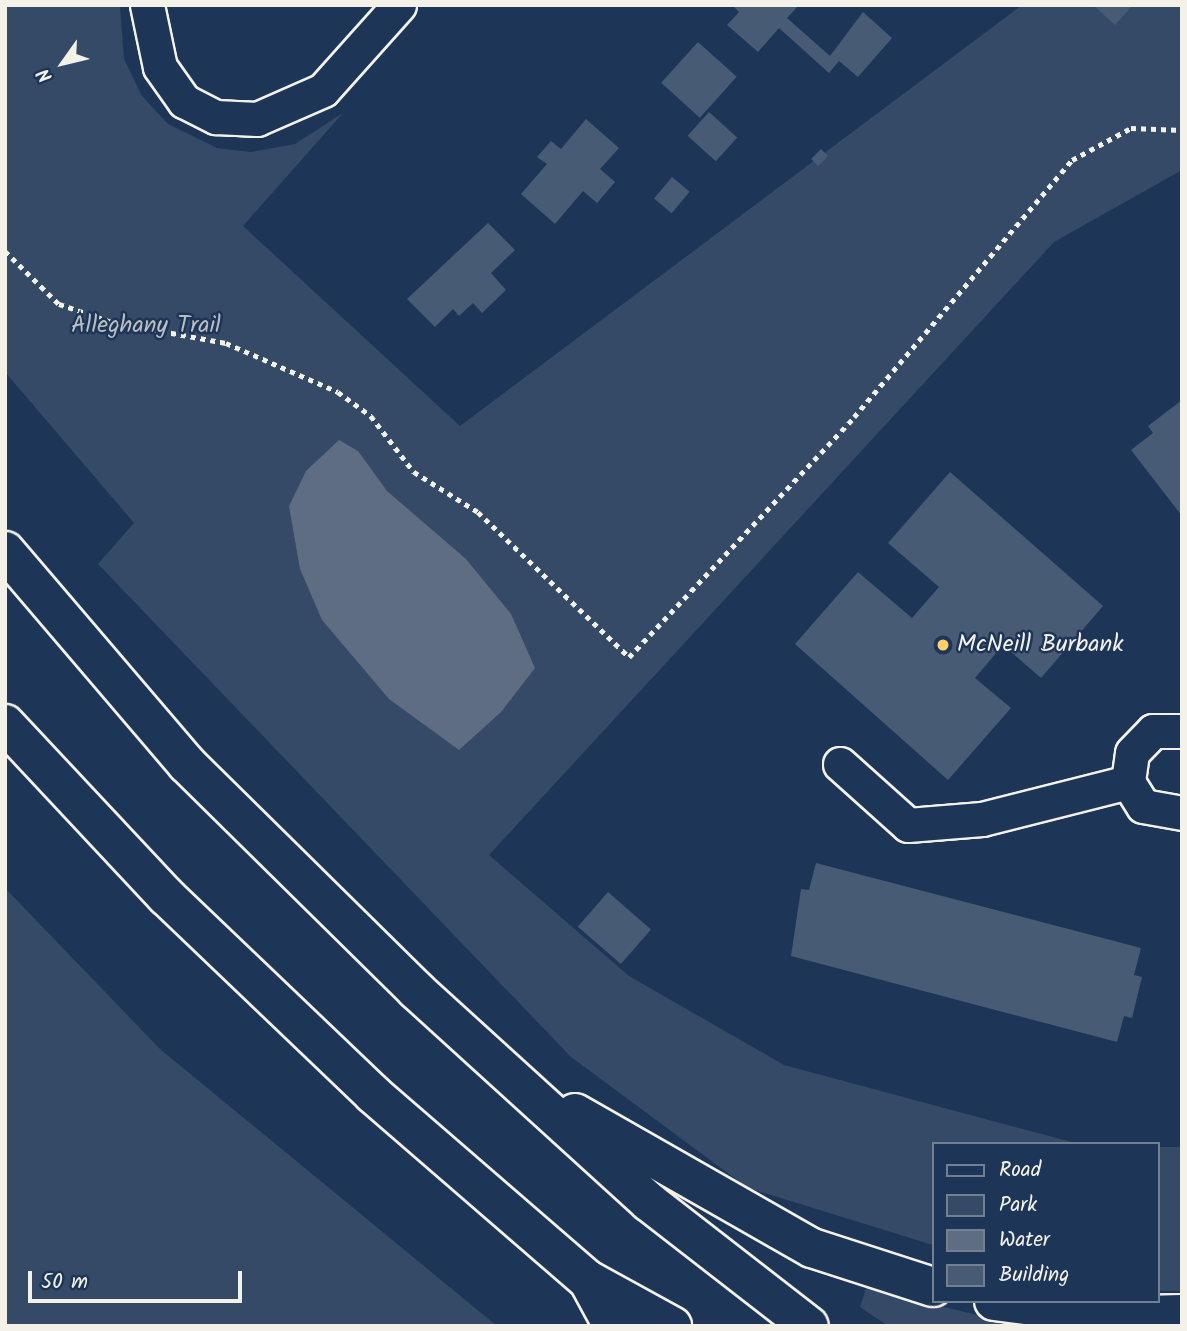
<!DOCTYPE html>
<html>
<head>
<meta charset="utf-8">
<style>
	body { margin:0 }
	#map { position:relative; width:1187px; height:1331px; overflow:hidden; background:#1d3557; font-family:Kalam,sans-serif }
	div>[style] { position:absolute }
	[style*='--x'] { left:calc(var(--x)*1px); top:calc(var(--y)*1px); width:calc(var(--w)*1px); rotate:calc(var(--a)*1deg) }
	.green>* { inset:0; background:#354a67; transform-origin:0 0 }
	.water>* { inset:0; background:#5e6d82 }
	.building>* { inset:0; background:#485b74; transform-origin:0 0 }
	.path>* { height:4.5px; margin-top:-2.25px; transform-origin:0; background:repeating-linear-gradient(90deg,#f4f1e8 0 5px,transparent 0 10px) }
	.roads { filter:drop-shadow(2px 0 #f4f1e8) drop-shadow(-2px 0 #f4f1e8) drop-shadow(0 2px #f4f1e8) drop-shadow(0 -2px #f4f1e8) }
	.minor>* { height:33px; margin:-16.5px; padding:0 16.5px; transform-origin:16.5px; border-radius:16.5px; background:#1d3557 }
	.highway>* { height:38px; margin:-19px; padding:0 19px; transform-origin:19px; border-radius:19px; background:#1d3557 }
	.dots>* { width:19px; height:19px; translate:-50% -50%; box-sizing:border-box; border:4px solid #1d3557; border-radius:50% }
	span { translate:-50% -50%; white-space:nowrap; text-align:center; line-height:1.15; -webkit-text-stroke:5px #1d3557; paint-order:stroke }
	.park-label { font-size:24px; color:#bbbfc1 }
	.poi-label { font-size:24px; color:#f4f1e8 }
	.left { translate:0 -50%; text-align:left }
	.frame { position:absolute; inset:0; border:7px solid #f4f1e8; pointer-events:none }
	.legend { position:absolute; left:932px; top:1142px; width:228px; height:161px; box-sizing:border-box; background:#1d3557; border:2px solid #738091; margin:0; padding:9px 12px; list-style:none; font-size:21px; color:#f4f1e8 }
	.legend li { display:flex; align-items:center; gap:14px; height:35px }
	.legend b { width:35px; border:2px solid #738091 }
	.north { position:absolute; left:28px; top:28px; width:70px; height:70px; -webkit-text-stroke:5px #1d3557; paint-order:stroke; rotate:236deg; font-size:19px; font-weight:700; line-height:28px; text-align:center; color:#f4f1e8 }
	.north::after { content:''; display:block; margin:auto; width:24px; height:32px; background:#f4f1e8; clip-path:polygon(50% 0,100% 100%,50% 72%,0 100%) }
	.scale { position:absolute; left:28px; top:1271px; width:214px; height:32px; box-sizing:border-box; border:4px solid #f4f1e8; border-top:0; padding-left:9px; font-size:21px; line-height:24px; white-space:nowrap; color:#f4f1e8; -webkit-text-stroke:5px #1d3557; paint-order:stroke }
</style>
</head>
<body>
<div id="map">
	<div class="green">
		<i style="clip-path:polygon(5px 5px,120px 5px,124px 59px,142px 96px,168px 124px,217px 148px,251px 152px,295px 144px,343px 113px,243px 226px,460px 426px,1022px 5px,1182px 5px,1182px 170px,1054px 242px,489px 855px,629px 976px,784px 1065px,1079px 1144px,933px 1144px,933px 1245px,748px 1188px,571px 1057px,98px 564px,134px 523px,5px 372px)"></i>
		<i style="clip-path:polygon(5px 888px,160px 1049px,497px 1326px,5px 1326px)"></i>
		<i style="left:1182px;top:1147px;width:144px;height:25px;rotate:90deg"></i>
		<i style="clip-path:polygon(866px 1288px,994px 1319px,1061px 1326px,888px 1326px,860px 1307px)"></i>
	</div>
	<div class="water">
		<i style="clip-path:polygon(339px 440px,358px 451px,387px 491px,466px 559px,511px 614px,535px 668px,501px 712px,459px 750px,389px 699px,322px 620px,300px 569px,289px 506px,306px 471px)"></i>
	</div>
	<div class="building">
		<i style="clip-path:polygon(732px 5px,799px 5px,787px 18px,830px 56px,863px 12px,892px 38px,858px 77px,839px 61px,829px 73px,779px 28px,758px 52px,727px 25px,739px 12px)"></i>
		<i style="clip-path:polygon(1093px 5px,1133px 5px,1115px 25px)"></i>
		<i style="left:698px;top:42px;width:52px;height:55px;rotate:42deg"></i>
		<i style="left:709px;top:112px;width:38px;height:32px;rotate:42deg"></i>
		<i style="clip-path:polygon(586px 119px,619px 148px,600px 169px,615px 182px,597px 203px,583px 191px,555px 224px,521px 194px,547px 164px,537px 157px,551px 141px,561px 149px)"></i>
		<i style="left:821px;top:149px;width:10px;height:14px;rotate:45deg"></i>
		<i style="left:672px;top:177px;width:23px;height:28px;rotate:40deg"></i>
		<i style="clip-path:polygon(488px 223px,515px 250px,491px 273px,506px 290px,482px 313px,473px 303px,459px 316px,453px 309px,435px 327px,407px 299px)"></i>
		<i style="clip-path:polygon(1182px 400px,1182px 516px,1131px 450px,1153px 433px,1148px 426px)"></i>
		<i style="clip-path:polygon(950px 472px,1103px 606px,1041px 678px,1003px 645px,975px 678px,1011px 708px,948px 780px,795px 644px,858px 572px,912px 618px,939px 587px,888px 543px)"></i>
		<i style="clip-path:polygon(816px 863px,1141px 948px,1134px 975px,1142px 977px,1132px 1018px,1124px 1016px,1117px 1042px,791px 956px,801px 889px,809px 890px)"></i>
		<i style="left:608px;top:892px;width:57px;height:46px;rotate:41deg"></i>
	</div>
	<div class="path">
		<i style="--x:5;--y:251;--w:76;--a:44.5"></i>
		<i style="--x:59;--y:304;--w:56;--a:18.8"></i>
		<i style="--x:112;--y:322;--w:116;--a:10.4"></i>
		<i style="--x:226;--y:343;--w:122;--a:23.6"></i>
		<i style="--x:338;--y:392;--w:41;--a:36"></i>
		<i style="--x:371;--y:416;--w:71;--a:52.5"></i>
		<i style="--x:414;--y:472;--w:75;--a:32"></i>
		<i style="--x:478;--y:512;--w:209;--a:43.8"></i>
		<i style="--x:629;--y:657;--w:329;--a:-46.8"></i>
		<i style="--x:854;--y:417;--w:337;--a:-49.7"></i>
		<i style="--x:1072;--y:160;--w:67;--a:-28.5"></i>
		<i style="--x:1131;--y:128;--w:51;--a:2.2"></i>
	</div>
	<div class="roads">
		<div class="minor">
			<i style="--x:147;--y:5;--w:63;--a:78.2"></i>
			<i style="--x:160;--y:67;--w:42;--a:54.8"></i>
			<i style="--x:184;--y:101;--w:36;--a:27"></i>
			<i style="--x:216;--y:117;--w:41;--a:2.8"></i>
			<i style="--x:257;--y:119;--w:72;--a:-23.7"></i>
			<i style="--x:323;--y:90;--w:114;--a:-48.2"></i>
			<i style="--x:1182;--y:731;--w:29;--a:180"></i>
			<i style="--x:1153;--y:731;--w:30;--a:134"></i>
			<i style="--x:1132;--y:753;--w:29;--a:98"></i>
			<i style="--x:1128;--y:782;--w:28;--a:58"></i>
			<i style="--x:1143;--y:806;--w:40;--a:10"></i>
			<i style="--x:840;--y:764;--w:91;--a:41.9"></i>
			<i style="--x:908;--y:825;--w:74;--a:-4.6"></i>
			<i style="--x:982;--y:819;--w:151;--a:-14.2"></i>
		</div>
		<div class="highway">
			<i style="--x:5;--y:551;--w:280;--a:49.5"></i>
			<i style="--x:187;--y:764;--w:322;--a:44.6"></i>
			<i style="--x:416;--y:990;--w:315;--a:42.3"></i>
			<i style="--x:649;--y:1202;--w:202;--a:37.8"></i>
			<i style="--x:5;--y:724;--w:236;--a:46.9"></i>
			<i style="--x:166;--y:896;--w:286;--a:43.7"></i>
			<i style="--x:373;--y:1094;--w:284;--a:40.9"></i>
			<i style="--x:588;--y:1280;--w:96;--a:28.7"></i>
			<i style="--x:575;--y:1113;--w:273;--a:29.7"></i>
			<i style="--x:812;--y:1248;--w:127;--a:17.9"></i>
			<i style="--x:588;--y:1280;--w:52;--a:61.5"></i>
			<i style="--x:994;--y:1301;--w:116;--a:7.4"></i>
			<i style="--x:1109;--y:1316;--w:73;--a:-1.6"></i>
		</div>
	</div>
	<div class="dots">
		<i style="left:943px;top:645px;background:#ffd166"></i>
	</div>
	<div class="park-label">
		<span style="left:146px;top:326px">Alleghany Trail</span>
	</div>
	<div class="poi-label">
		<span class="left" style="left:957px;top:645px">McNeill Burbank</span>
	</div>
	<div class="frame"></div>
	<ul class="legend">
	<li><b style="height:9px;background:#1d3557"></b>Road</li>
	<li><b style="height:19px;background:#354a67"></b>Park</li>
	<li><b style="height:19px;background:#5e6d82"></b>Water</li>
	<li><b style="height:19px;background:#485b74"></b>Building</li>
	</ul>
	<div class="north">N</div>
	<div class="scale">50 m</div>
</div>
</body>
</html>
